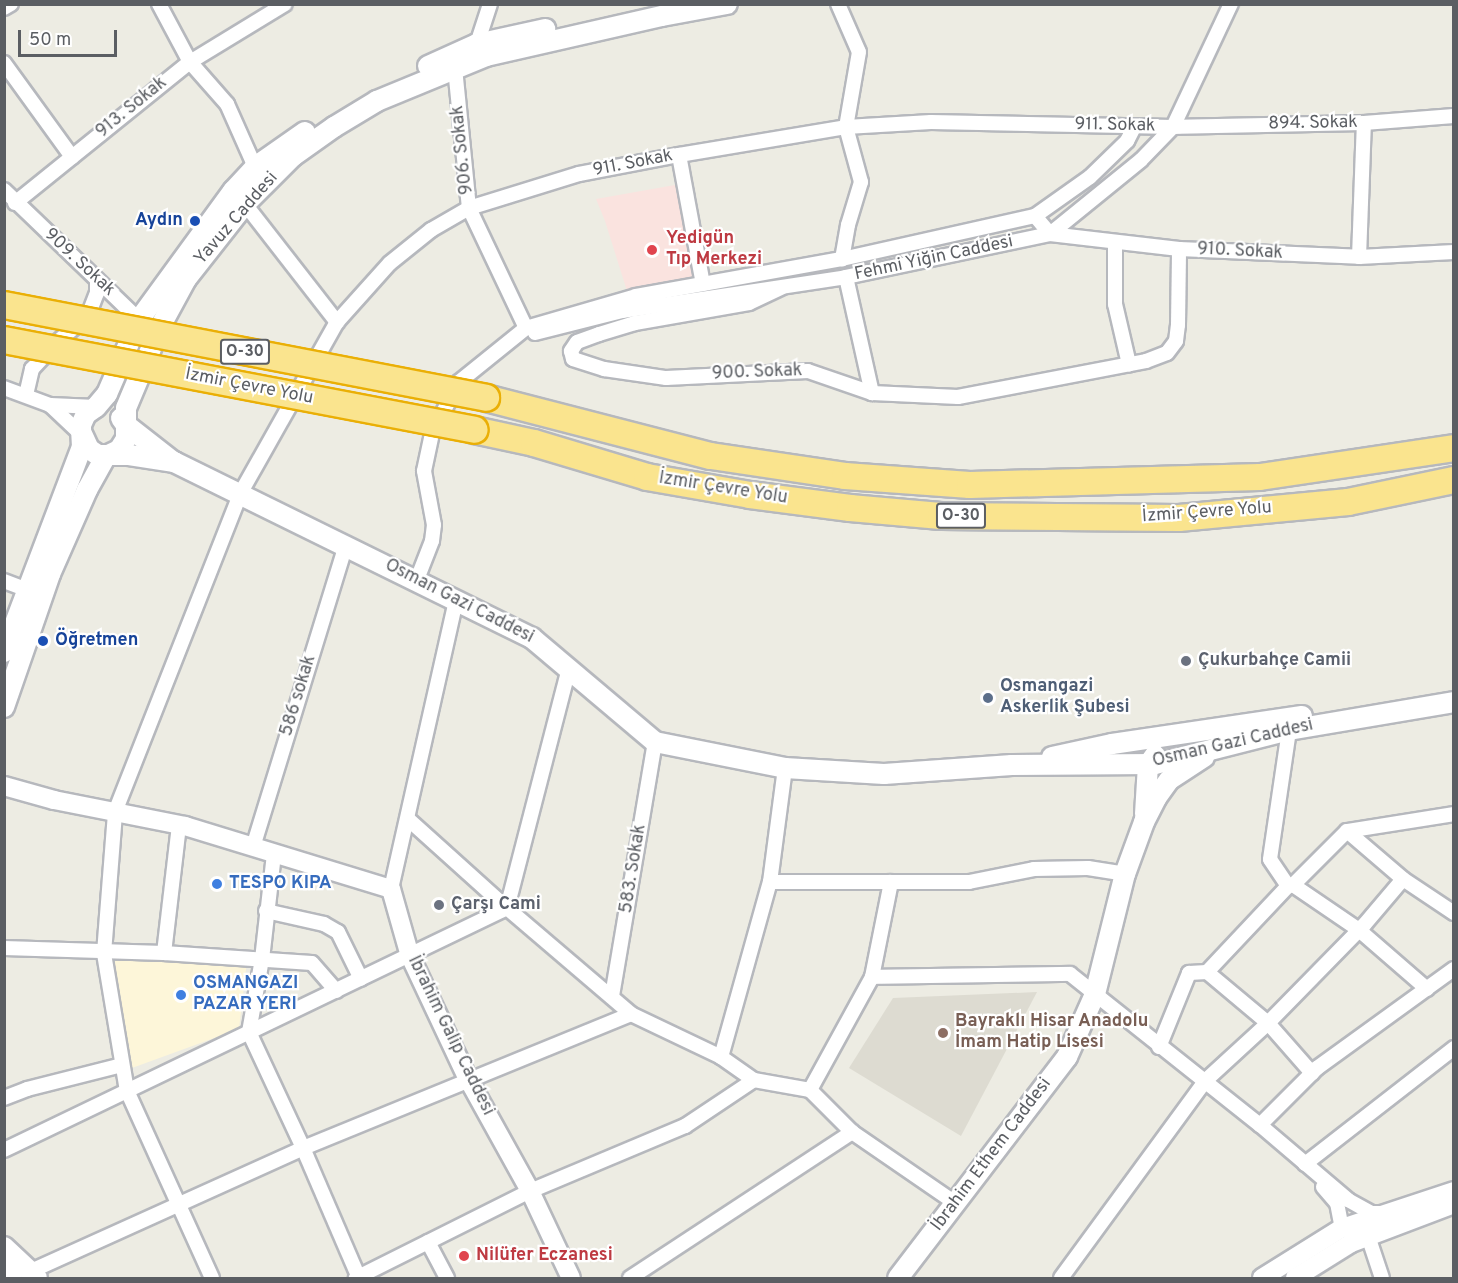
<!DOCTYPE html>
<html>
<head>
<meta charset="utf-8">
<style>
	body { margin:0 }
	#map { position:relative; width:1458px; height:1283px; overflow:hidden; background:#edece3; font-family:Overpass,sans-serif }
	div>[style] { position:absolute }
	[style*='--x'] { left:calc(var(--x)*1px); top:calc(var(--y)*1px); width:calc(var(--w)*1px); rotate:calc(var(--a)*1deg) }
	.commercial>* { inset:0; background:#fdf6d9 }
	.education>* { inset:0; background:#dddbd1 }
	.medical>* { inset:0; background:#fae3df }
	.roads { filter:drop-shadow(2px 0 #b6b8bd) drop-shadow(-2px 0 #b6b8bd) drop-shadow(0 2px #b6b8bd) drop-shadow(0 -2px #b6b8bd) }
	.minor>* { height:14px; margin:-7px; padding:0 7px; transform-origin:7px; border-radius:7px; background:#fff }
	.tertiary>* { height:18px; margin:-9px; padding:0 9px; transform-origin:9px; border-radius:9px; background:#fff }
	.secondary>* { height:20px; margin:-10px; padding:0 10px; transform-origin:10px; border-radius:10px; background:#fff }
	.motorway>* { height:26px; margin:-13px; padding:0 13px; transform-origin:13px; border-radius:13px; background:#fae48e }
	.bridges { filter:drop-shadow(2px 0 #eaaf06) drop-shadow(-2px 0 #eaaf06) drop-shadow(0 2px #eaaf06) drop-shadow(0 -2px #eaaf06) }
	.motorway-bridge>* { height:26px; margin:-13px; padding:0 13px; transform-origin:13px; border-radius:13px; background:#fae48e }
	.dots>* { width:16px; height:16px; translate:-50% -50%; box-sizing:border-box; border:3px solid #fff; border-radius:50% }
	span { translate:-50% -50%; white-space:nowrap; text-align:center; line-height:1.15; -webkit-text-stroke:4.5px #fff; paint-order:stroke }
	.shield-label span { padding:2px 4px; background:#fff; border:2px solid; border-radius:4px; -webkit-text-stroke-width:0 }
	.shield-label { font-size:16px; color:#5b5e63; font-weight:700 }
	.street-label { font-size:18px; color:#5b5e63 }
	.transit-label { font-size:18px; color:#164399; font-weight:700 }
	.right { translate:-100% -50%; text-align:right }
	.left { translate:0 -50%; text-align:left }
	.health-label { font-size:18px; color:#be3a42; font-weight:700 }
	.worship-label { font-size:18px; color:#5b616d; font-weight:700 }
	.service-label { font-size:18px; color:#4e5e75; font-weight:700 }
	.shop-label { font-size:18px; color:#366cbe; font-weight:700 }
	.education-label { font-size:18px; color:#785e54; font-weight:700 }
	.frame { position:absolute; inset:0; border:6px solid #5b5e63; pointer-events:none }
	.scale { position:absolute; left:18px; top:30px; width:99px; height:27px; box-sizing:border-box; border:3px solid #5b5e63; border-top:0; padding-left:8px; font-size:18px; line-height:21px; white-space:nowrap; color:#5b5e63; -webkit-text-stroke:4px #fff; paint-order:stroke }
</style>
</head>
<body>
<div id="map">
	<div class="commercial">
		<i style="clip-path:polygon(113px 958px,247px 961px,239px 1029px,132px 1068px)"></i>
	</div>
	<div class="education">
		<i style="clip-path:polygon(1037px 992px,961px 1136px,849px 1068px,893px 998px)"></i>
	</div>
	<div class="medical">
		<i style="clip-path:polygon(675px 185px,697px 280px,627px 291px,605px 221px,596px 199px)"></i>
	</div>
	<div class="roads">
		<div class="minor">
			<i style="--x:159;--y:4;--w:66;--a:61.9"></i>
			<i style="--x:190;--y:62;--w:56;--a:48.6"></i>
			<i style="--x:227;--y:104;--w:69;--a:66"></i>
			<i style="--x:838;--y:4;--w:52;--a:66.4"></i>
			<i style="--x:859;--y:52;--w:76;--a:99.8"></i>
			<i style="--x:846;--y:127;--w:57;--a:74.7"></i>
			<i style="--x:861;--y:182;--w:45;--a:106.8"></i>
			<i style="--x:848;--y:225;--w:35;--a:100"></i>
			<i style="--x:4;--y:8;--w:8;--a:-30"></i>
			<i style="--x:477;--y:44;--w:42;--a:-72"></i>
			<i style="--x:4;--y:63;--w:116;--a:54.1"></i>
			<i style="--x:455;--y:68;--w:141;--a:84.3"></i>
			<i style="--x:469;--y:208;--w:133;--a:64.6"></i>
			<i style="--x:679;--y:155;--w:131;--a:79.5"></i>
			<i style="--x:4;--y:190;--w:187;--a:43.9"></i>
			<i style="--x:139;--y:320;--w:9;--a:21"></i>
			<i style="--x:15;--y:203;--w:225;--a:-38.9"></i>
			<i style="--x:190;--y:62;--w:111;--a:-31.4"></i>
			<i style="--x:245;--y:204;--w:150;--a:52.1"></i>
			<i style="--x:1035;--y:216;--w:23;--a:50"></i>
			<i style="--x:1050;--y:234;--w:130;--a:6.6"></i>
			<i style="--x:1179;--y:249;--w:180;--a:2.5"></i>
			<i style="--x:1359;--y:257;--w:95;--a:-3"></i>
			<i style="--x:1115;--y:242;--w:62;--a:90"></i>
			<i style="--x:1115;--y:304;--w:62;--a:76.9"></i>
			<i style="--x:1359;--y:257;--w:134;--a:-87.9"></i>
			<i style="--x:846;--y:277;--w:119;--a:77.4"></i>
			<i style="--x:781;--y:288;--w:35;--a:155"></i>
			<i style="--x:749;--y:303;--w:116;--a:170"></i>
			<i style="--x:635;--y:323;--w:38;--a:163"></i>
			<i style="--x:599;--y:334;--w:23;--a:160"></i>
			<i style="--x:577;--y:342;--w:11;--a:124"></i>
			<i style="--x:571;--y:351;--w:8;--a:76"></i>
			<i style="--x:573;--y:359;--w:33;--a:18"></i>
			<i style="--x:604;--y:369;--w:63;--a:8.3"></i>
			<i style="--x:666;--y:378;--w:142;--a:-2.8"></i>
			<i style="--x:808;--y:371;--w:68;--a:19"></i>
			<i style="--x:872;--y:393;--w:86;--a:2.7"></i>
			<i style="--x:958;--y:397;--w:191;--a:-10.8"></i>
			<i style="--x:1146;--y:361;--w:22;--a:-21"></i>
			<i style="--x:1167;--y:353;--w:15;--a:-53"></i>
			<i style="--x:1176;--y:341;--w:16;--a:-83"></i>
			<i style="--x:1178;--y:325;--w:76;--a:-89.2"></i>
			<i style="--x:535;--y:333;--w:90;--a:-14.2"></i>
			<i style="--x:622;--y:311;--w:227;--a:-8.6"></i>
			<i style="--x:846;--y:277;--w:208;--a:-11.9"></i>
			<i style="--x:1050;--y:234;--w:117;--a:-39.1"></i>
			<i style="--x:1141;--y:160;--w:46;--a:-45.9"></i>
			<i style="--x:1173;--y:127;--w:136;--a:-64.8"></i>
			<i style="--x:4;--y:388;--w:49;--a:20.3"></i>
			<i style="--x:50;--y:405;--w:45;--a:43.2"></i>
			<i style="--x:26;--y:395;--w:27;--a:-77"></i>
			<i style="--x:32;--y:369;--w:37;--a:-47"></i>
			<i style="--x:57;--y:342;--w:40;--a:-40"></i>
			<i style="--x:88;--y:316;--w:25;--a:-69"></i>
			<i style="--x:97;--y:293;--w:13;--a:-90"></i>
			<i style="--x:50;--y:405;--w:46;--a:2.5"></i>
			<i style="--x:4;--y:581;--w:26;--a:21"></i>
			<i style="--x:416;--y:582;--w:44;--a:-68.7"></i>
			<i style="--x:432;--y:541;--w:16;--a:-83"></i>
			<i style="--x:434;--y:525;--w:55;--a:-100.5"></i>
			<i style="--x:424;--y:471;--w:39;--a:-78"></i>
			<i style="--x:432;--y:433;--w:58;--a:-62.1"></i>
			<i style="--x:459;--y:382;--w:86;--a:-38.9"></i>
			<i style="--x:526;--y:328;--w:115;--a:-16.2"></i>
			<i style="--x:636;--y:296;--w:209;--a:-10.2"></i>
			<i style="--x:842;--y:259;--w:198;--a:-12.6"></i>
			<i style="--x:1035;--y:216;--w:67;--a:-35.3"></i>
			<i style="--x:1090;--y:177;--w:52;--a:-44.2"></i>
			<i style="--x:1127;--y:141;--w:16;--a:-63"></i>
			<i style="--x:408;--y:819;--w:133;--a:42"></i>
			<i style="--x:507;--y:908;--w:248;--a:-75.5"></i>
			<i style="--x:1347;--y:831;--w:108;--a:-9"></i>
			<i style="--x:253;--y:847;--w:316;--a:-72.9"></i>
			<i style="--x:274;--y:854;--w:106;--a:96.5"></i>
			<i style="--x:262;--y:959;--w:74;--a:100.1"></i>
			<i style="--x:249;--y:1032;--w:128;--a:65"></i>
			<i style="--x:303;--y:1148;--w:142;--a:66.7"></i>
			<i style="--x:770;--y:882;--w:199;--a:0"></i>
			<i style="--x:969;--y:882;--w:66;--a:-11.3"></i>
			<i style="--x:1034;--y:869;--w:54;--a:-1.1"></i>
			<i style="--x:1088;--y:868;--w:37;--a:9"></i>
			<i style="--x:1293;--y:885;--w:80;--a:34.3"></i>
			<i style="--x:1359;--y:930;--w:90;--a:40.9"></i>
			<i style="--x:1288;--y:886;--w:5;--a:-11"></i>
			<i style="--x:1293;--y:885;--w:76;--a:-45"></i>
			<i style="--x:1347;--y:831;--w:74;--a:40.6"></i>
			<i style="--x:1403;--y:879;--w:61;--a:33.7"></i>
			<i style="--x:391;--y:889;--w:296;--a:-77.3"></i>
			<i style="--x:266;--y:911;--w:59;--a:12.6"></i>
			<i style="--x:324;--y:924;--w:16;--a:30"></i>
			<i style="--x:338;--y:932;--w:52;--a:63.9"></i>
			<i style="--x:4;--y:948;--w:160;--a:1.8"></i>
			<i style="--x:164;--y:953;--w:148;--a:3.9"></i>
			<i style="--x:312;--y:963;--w:37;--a:49"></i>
			<i style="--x:164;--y:953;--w:129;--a:-83.3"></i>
			<i style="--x:1207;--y:972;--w:80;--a:39.9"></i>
			<i style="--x:1268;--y:1023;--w:67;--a:48.7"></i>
			<i style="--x:872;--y:977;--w:198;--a:-0.9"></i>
			<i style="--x:1070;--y:974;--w:243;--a:38.5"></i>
			<i style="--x:1260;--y:1125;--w:116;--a:40.4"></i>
			<i style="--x:1348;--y:1200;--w:26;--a:29"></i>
			<i style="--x:1371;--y:1213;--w:12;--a:0"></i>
			<i style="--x:612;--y:996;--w:258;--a:-80.4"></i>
			<i style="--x:1159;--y:1047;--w:80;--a:-67.9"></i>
			<i style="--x:1189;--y:973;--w:18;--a:-3"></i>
			<i style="--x:1207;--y:972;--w:118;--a:-46.7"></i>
			<i style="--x:1288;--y:886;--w:32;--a:-124"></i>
			<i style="--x:1270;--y:859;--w:130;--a:-81.6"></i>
			<i style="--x:721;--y:1057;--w:182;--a:-74.4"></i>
			<i style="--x:770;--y:882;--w:115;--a:-82.5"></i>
			<i style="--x:754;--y:1080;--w:57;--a:10.1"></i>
			<i style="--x:810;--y:1090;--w:59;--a:45"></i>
			<i style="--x:852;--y:1132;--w:124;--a:34.5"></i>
			<i style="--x:810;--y:1090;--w:129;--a:-61.2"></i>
			<i style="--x:872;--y:977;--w:97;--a:-78.7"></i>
			<i style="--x:4;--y:1098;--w:25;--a:-21"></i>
			<i style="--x:27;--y:1089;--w:98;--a:-14.2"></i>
			<i style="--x:1260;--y:1125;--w:81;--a:-45"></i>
			<i style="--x:1317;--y:1068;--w:169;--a:-35.9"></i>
			<i style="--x:4;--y:1150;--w:558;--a:-25.69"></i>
			<i style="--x:507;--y:908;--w:163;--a:40.5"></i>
			<i style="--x:631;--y:1014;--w:100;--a:25.5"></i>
			<i style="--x:721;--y:1057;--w:40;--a:34.9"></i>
			<i style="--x:754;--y:1080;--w:83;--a:146.3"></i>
			<i style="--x:685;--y:1126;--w:168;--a:157.2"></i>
			<i style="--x:530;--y:1191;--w:195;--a:153.4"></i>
			<i style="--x:1305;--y:1164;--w:189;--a:-37.9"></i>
			<i style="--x:1323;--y:1187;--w:21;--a:49"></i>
			<i style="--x:1337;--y:1203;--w:25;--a:79"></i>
			<i style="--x:1368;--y:1236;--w:44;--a:71.6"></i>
			<i style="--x:428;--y:1242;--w:41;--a:62.2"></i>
			<i style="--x:29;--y:1272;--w:301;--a:-24.3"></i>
			<i style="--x:303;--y:1148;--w:354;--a:-22.2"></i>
			<i style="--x:212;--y:1278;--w:205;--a:-114.4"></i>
			<i style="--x:127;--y:1091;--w:140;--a:-99.5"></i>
			<i style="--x:104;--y:953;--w:141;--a:-85.5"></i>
			<i style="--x:115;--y:812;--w:342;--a:-68.5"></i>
			<i style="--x:240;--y:494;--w:197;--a:-60.6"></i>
			<i style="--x:337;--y:322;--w:79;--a:-48.1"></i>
			<i style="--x:390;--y:263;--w:53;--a:-38.8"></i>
			<i style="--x:431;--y:230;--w:44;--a:-30.1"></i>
			<i style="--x:469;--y:208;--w:115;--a:-17.2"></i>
			<i style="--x:579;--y:174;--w:102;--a:-10.8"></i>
			<i style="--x:679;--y:155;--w:169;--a:-9.5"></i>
			<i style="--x:846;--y:127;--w:85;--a:-3.4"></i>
			<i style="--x:931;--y:122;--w:242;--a:1.2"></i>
			<i style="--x:1173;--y:127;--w:191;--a:-1.2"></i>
			<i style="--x:1364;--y:123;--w:90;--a:-4.4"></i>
			<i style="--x:630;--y:1278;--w:266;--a:-33.3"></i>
			<i style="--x:1061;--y:1278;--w:244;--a:-53.8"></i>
			<i style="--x:1205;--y:1081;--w:86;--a:-42.6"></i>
			<i style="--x:1268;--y:1023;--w:137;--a:-45.6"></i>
			<i style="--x:1364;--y:925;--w:60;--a:-49.7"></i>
		</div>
		<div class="tertiary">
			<i style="--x:4;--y:786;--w:52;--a:15.6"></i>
			<i style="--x:54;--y:800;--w:134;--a:11.2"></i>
			<i style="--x:185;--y:826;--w:215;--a:17"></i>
			<i style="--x:391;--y:889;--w:70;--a:74.2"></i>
			<i style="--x:410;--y:956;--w:136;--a:64.8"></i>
			<i style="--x:468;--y:1079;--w:128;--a:61"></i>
			<i style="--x:530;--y:1191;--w:96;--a:64.8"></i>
			<i style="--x:1262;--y:1278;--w:94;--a:-32"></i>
			<i style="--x:1342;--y:1228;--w:118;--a:-18.3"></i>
			<i style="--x:1295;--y:1278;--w:66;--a:-32"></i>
			<i style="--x:1351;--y:1243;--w:110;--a:-20.7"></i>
		</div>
		<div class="secondary">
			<i style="--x:428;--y:66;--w:54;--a:-24.2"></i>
			<i style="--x:477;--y:44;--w:70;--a:-12.4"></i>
			<i style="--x:121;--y:418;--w:9;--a:54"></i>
			<i style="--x:126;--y:425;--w:58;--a:38"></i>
			<i style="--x:83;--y:436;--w:14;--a:65"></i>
			<i style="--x:89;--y:449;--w:11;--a:34"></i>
			<i style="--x:98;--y:455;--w:31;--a:0"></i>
			<i style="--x:129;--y:455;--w:46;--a:8.8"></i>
			<i style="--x:174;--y:462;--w:399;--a:26.2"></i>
			<i style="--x:532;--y:638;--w:161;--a:40.2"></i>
			<i style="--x:655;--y:742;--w:133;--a:11.3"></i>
			<i style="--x:785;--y:768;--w:99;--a:3.5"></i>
			<i style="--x:884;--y:774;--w:128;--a:-4"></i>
			<i style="--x:1012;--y:765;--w:143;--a:-0.4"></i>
			<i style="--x:1155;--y:764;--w:138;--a:-14.2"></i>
			<i style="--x:1289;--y:730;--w:167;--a:-9.6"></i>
			<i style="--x:4;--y:652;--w:219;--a:-69.2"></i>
			<i style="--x:82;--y:447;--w:22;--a:-93"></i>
			<i style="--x:81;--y:425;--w:12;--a:-66"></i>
			<i style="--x:86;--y:414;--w:12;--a:-35"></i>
			<i style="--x:96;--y:407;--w:17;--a:-50"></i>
			<i style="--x:107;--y:394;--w:81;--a:-66.6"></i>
			<i style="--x:139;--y:320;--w:160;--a:-53.9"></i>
			<i style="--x:233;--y:191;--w:33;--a:-47"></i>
			<i style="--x:255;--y:167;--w:61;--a:-35"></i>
			<i style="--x:4;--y:707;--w:141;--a:-70.9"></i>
			<i style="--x:50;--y:574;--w:92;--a:-66.2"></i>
			<i style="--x:87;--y:490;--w:39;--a:-61"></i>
			<i style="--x:106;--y:456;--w:14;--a:-25"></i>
			<i style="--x:119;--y:450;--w:13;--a:-58"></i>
			<i style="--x:126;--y:439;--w:31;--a:-90"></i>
			<i style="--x:126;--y:408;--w:88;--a:-67.2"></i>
			<i style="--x:160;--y:327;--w:55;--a:-61.6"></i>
			<i style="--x:186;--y:279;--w:95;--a:-51.8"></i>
			<i style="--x:245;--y:204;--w:68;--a:-45"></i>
			<i style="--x:293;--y:156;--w:50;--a:-35.3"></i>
			<i style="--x:334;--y:127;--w:50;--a:-31.2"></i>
			<i style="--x:377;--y:101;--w:118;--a:-22.4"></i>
			<i style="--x:486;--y:56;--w:180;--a:-12.8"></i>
			<i style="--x:662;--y:16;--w:66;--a:-10.5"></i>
			<i style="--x:1052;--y:757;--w:61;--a:-12.2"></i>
			<i style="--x:1112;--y:744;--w:192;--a:-8.4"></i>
			<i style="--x:1145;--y:814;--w:49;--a:-86.5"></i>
			<i style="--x:1148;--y:765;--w:12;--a:-55"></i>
			<i style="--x:4;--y:1247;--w:45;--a:43.2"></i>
			<i style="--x:4;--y:1270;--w:11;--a:45"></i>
			<i style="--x:898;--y:1278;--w:278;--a:-52.6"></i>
			<i style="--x:1067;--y:1057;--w:69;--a:-66"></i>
			<i style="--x:1095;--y:994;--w:124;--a:-76"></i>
			<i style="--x:1125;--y:874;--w:55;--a:-69.9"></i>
			<i style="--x:1144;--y:822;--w:27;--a:-63"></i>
			<i style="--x:1156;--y:798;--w:22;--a:-54"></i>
			<i style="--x:1169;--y:780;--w:42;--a:-33.3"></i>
		</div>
		<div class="motorway">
			<i style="--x:486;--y:398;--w:232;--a:14.5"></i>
			<i style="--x:711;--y:456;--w:135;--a:8.5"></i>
			<i style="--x:845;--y:476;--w:125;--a:4.1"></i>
			<i style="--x:970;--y:485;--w:290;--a:-1.6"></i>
			<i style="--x:1260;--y:477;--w:196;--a:-8.5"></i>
			<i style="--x:474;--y:430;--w:61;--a:12.2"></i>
			<i style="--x:534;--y:443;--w:118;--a:16.7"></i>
			<i style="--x:647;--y:477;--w:105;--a:9.9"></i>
			<i style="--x:750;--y:495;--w:101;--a:7.4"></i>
			<i style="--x:850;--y:508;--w:91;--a:5"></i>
			<i style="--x:941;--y:516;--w:238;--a:0.5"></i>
			<i style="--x:1179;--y:518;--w:170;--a:-5.4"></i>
			<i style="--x:1348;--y:502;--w:108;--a:-11.7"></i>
		</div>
	</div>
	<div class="bridges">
		<div class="motorway-bridge">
			<i style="--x:4;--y:305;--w:491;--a:10.9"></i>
			<i style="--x:4;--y:340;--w:479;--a:10.8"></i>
		</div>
	</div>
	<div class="dots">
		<i style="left:195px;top:221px;background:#1a4fb4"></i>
		<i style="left:652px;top:250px;background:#e0444e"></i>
		<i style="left:43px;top:641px;background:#1a4fb4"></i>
		<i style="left:1186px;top:661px;background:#6b7280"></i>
		<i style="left:988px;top:698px;background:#5c6f8a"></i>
		<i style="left:217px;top:884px;background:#3f7fe0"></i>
		<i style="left:439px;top:905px;background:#6b7280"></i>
		<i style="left:181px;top:995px;background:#3f7fe0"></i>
		<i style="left:943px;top:1033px;background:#8d6e63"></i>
		<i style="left:464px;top:1256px;background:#e0444e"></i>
	</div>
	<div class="shield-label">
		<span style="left:245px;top:352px">O-30</span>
		<span style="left:961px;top:516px">O-30</span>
	</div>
	<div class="street-label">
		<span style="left:132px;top:108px;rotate:-39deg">913. Sokak</span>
		<span style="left:1313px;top:124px;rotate:-1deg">894. Sokak</span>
		<span style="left:1115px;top:126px;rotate:1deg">911. Sokak</span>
		<span style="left:463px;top:150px;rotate:-96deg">906. Sokak</span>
		<span style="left:633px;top:164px;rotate:-11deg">911. Sokak</span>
		<span style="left:237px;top:219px;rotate:-49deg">Yavuz Caddesi</span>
		<span style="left:1240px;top:252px;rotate:3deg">910. Sokak</span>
		<span style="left:934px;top:259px;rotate:-12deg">Fehmi Yiğin Caddesi</span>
		<span style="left:79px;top:263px;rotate:43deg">909. Sokak</span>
		<span style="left:757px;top:373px;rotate:-2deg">900. Sokak</span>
		<span style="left:249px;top:387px;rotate:11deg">İzmir Çevre Yolu</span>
		<span style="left:723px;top:489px;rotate:9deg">İzmir Çevre Yolu</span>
		<span style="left:1207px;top:513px;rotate:-4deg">İzmir Çevre Yolu</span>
		<span style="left:459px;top:602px;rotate:27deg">Osman Gazi Caddesi</span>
		<span style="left:299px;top:696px;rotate:-73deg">586 sokak</span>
		<span style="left:1233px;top:744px;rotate:-13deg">Osman Gazi Caddesi</span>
		<span style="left:634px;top:869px;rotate:-81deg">583. Sokak</span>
		<span style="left:450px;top:1036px;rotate:64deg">İbrahim Galip Caddesi</span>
		<span style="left:992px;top:1155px;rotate:-53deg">İbrahim Ethem Caddesi</span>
	</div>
	<div class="transit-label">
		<span class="right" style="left:183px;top:221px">Aydın</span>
		<span class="left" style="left:55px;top:641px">Öğretmen</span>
	</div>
	<div class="health-label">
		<span class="left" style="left:666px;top:250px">Yedigün<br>Tıp Merkezi</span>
		<span class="left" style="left:476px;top:1256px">Nilüfer Eczanesi</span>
	</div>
	<div class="worship-label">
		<span class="left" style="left:1198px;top:661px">Çukurbahçe Camii</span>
		<span class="left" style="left:451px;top:905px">Çarşı Cami</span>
	</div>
	<div class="service-label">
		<span class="left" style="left:1000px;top:698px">Osmangazi<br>Askerlik Şubesi</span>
	</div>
	<div class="shop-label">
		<span class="left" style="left:229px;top:884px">TESPO KIPA</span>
		<span class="left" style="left:193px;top:995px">OSMANGAZI<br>PAZAR YERI</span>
	</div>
	<div class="education-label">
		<span class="left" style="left:955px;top:1033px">Bayraklı Hisar Anadolu<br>İmam Hatip Lisesi</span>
	</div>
	<div class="frame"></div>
	<div class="scale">50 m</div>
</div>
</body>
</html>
